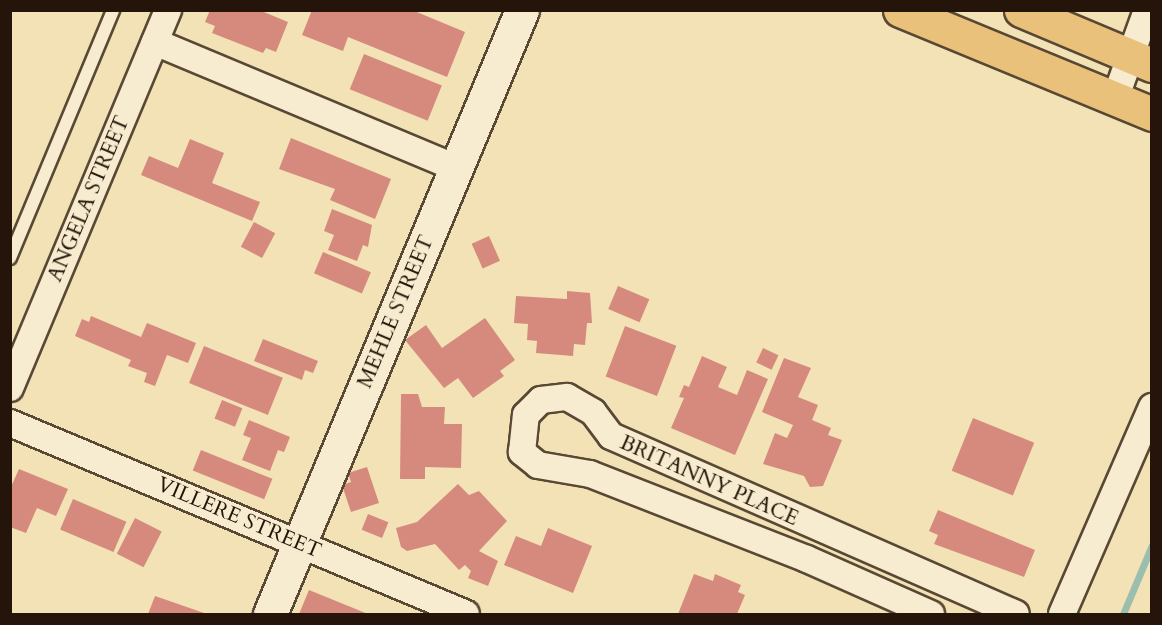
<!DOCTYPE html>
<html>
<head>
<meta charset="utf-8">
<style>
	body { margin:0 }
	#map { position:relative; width:1162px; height:625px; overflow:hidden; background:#f2e2b5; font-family:Cardo,serif }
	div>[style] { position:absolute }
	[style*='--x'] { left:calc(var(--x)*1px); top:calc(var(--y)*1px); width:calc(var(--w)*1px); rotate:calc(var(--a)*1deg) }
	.stream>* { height:7px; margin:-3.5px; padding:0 3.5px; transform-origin:3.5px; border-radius:3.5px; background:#9bbead }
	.building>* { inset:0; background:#d68a7e; transform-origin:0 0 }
	.roads { filter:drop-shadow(2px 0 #584834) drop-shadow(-2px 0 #584834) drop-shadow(0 2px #584834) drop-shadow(0 -2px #584834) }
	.lane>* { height:12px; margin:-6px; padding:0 6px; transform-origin:6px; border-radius:6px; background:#f7eccf }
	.street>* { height:26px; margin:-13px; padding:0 13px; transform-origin:13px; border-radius:13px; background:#f7eccf }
	.secondary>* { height:33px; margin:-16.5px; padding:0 16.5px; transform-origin:16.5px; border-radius:16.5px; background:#f7eccf }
	.primary>* { height:33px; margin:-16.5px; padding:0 16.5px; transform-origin:16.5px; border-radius:16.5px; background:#e9c17a }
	span { translate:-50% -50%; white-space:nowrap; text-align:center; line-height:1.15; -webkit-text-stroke:4.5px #f7eccf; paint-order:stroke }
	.street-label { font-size:21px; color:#241409 }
	.frame { position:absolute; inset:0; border:12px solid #241409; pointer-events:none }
</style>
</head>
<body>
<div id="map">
	<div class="stream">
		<i style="--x:1123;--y:614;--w:75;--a:-67.2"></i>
	</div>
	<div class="building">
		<i style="clip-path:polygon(210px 10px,259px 10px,288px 22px,276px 52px,266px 48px,263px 53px,212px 33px,215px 26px,205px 22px)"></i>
		<i style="clip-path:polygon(312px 10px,412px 10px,465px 32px,447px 77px,348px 37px,343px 51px,302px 35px)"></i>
		<i style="left:364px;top:54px;width:84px;height:38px;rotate:22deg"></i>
		<i style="clip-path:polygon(291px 138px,391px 179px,375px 219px,330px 200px,335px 189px,279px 169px)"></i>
		<i style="clip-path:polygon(190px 139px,224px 153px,212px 183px,260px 202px,252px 221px,141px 175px,149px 156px,178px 168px)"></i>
		<i style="clip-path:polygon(332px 209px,372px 225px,368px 247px,363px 245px,357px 261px,328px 250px,334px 235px,324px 231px)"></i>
		<i style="left:254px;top:222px;width:24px;height:28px;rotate:28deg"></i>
		<i style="left:489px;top:236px;width:27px;height:19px;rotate:66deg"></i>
		<i style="left:323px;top:252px;width:52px;height:23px;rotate:23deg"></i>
		<i style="left:618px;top:286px;width:34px;height:25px;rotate:23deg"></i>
		<i style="clip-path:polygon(567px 291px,590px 293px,592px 323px,587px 323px,585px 345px,574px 344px,573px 356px,536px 353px,537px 341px,527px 340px,528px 324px,514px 323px,516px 296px,567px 299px)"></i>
		<i style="clip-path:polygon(91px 316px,141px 337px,147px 323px,196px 343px,188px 363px,167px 355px,155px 386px,144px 382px,147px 373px,128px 366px,131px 360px,75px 336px,82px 319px,89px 322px)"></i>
		<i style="clip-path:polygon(485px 318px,515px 360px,500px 371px,504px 376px,473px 398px,458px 378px,444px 388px,405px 340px,426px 325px,442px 348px)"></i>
		<i style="left:625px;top:326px;width:55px;height:54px;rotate:21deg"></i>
		<i style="clip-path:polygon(263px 339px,318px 361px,313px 373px,305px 370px,302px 380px,254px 361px)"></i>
		<i style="left:204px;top:346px;width:85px;height:40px;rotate:22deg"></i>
		<i style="left:763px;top:348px;width:17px;height:16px;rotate:25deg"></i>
		<i style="clip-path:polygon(702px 356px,727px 367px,718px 387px,737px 395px,747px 370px,768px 379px,735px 455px,671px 428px,684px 398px,679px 397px,684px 385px,689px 387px)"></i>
		<i style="clip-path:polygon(784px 358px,811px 368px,798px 397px,818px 405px,812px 420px,831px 428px,828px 435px,842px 440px,823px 486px,810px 487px,804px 476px,763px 464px,775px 433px,787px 438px,793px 425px,762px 412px)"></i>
		<i style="clip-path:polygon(401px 394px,418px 394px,422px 407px,445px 407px,444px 424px,462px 424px,461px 468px,425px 467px,425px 479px,400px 479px)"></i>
		<i style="left:222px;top:400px;width:22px;height:20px;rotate:22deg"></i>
		<i style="left:973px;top:418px;width:66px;height:57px;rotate:22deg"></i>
		<i style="clip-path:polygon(249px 420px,290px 437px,284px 452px,278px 450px,270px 471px,242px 460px,251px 438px,243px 435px)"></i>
		<i style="left:201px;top:450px;width:77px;height:22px;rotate:22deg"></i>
		<i style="clip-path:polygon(367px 467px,379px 503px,351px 512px,342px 485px,351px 482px,348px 473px)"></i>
		<i style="clip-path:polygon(19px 469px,68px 489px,56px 516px,37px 508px,26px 533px,10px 527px,10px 489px)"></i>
		<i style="clip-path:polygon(458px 484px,469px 495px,479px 491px,507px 521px,479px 551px,498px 561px,488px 586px,468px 578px,471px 571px,465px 565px,459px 570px,435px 544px,407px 551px,401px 547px,396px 528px,417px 522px)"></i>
		<i style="left:73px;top:499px;width:58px;height:33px;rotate:23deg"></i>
		<i style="clip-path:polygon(938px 510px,1035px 550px,1024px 577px,934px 544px,938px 535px,929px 531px)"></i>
		<i style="left:368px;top:514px;width:22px;height:17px;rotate:22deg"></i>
		<i style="left:135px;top:518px;width:30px;height:40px;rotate:27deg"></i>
		<i style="clip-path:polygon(548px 528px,592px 546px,573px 593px,504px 565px,516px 536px,541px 546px)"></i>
		<i style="clip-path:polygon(694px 574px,713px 581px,715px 574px,741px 585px,738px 592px,745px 595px,737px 614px,678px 614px)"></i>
		<i style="clip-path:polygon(309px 590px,368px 614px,299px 614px)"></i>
		<i style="clip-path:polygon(155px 596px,207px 614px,148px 614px)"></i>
	</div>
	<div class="roads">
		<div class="lane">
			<i style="--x:10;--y:258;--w:269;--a:-67.4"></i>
		</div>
		<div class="street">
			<i style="--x:155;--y:42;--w:326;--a:22.7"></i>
			<i style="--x:1115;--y:99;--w:95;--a:-70.2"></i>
			<i style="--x:10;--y:388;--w:410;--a:-67.3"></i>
			<i style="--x:10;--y:423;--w:494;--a:22.7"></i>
			<i style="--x:931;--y:614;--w:136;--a:-156.1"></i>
			<i style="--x:807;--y:559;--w:233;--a:-158.6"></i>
			<i style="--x:590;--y:474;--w:53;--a:-170.2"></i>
			<i style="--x:538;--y:465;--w:21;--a:-141"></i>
			<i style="--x:522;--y:452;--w:37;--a:-84"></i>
			<i style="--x:526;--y:415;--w:21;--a:-45"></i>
			<i style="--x:541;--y:400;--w:26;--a:-7"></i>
			<i style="--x:567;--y:397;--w:30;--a:30"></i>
			<i style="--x:593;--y:412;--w:30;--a:53"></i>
			<i style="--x:611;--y:436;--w:442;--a:23.7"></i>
			<i style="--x:1062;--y:614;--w:226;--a:-66.5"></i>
		</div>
		<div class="secondary">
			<i style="--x:270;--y:614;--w:654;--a:-67.35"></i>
		</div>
		<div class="primary">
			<i style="--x:900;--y:10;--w:273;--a:22.4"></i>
			<i style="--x:1021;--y:10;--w:142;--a:22.8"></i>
		</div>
	</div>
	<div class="street-label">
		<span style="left:89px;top:199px;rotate:-67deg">ANGELA STREET</span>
		<span style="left:396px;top:312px;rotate:-67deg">MEHLE STREET</span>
		<span style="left:709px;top:481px;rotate:24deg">BRITANNY PLACE</span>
		<span style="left:239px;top:518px;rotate:23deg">VILLERE STREET</span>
	</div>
	<div class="frame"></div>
</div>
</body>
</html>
